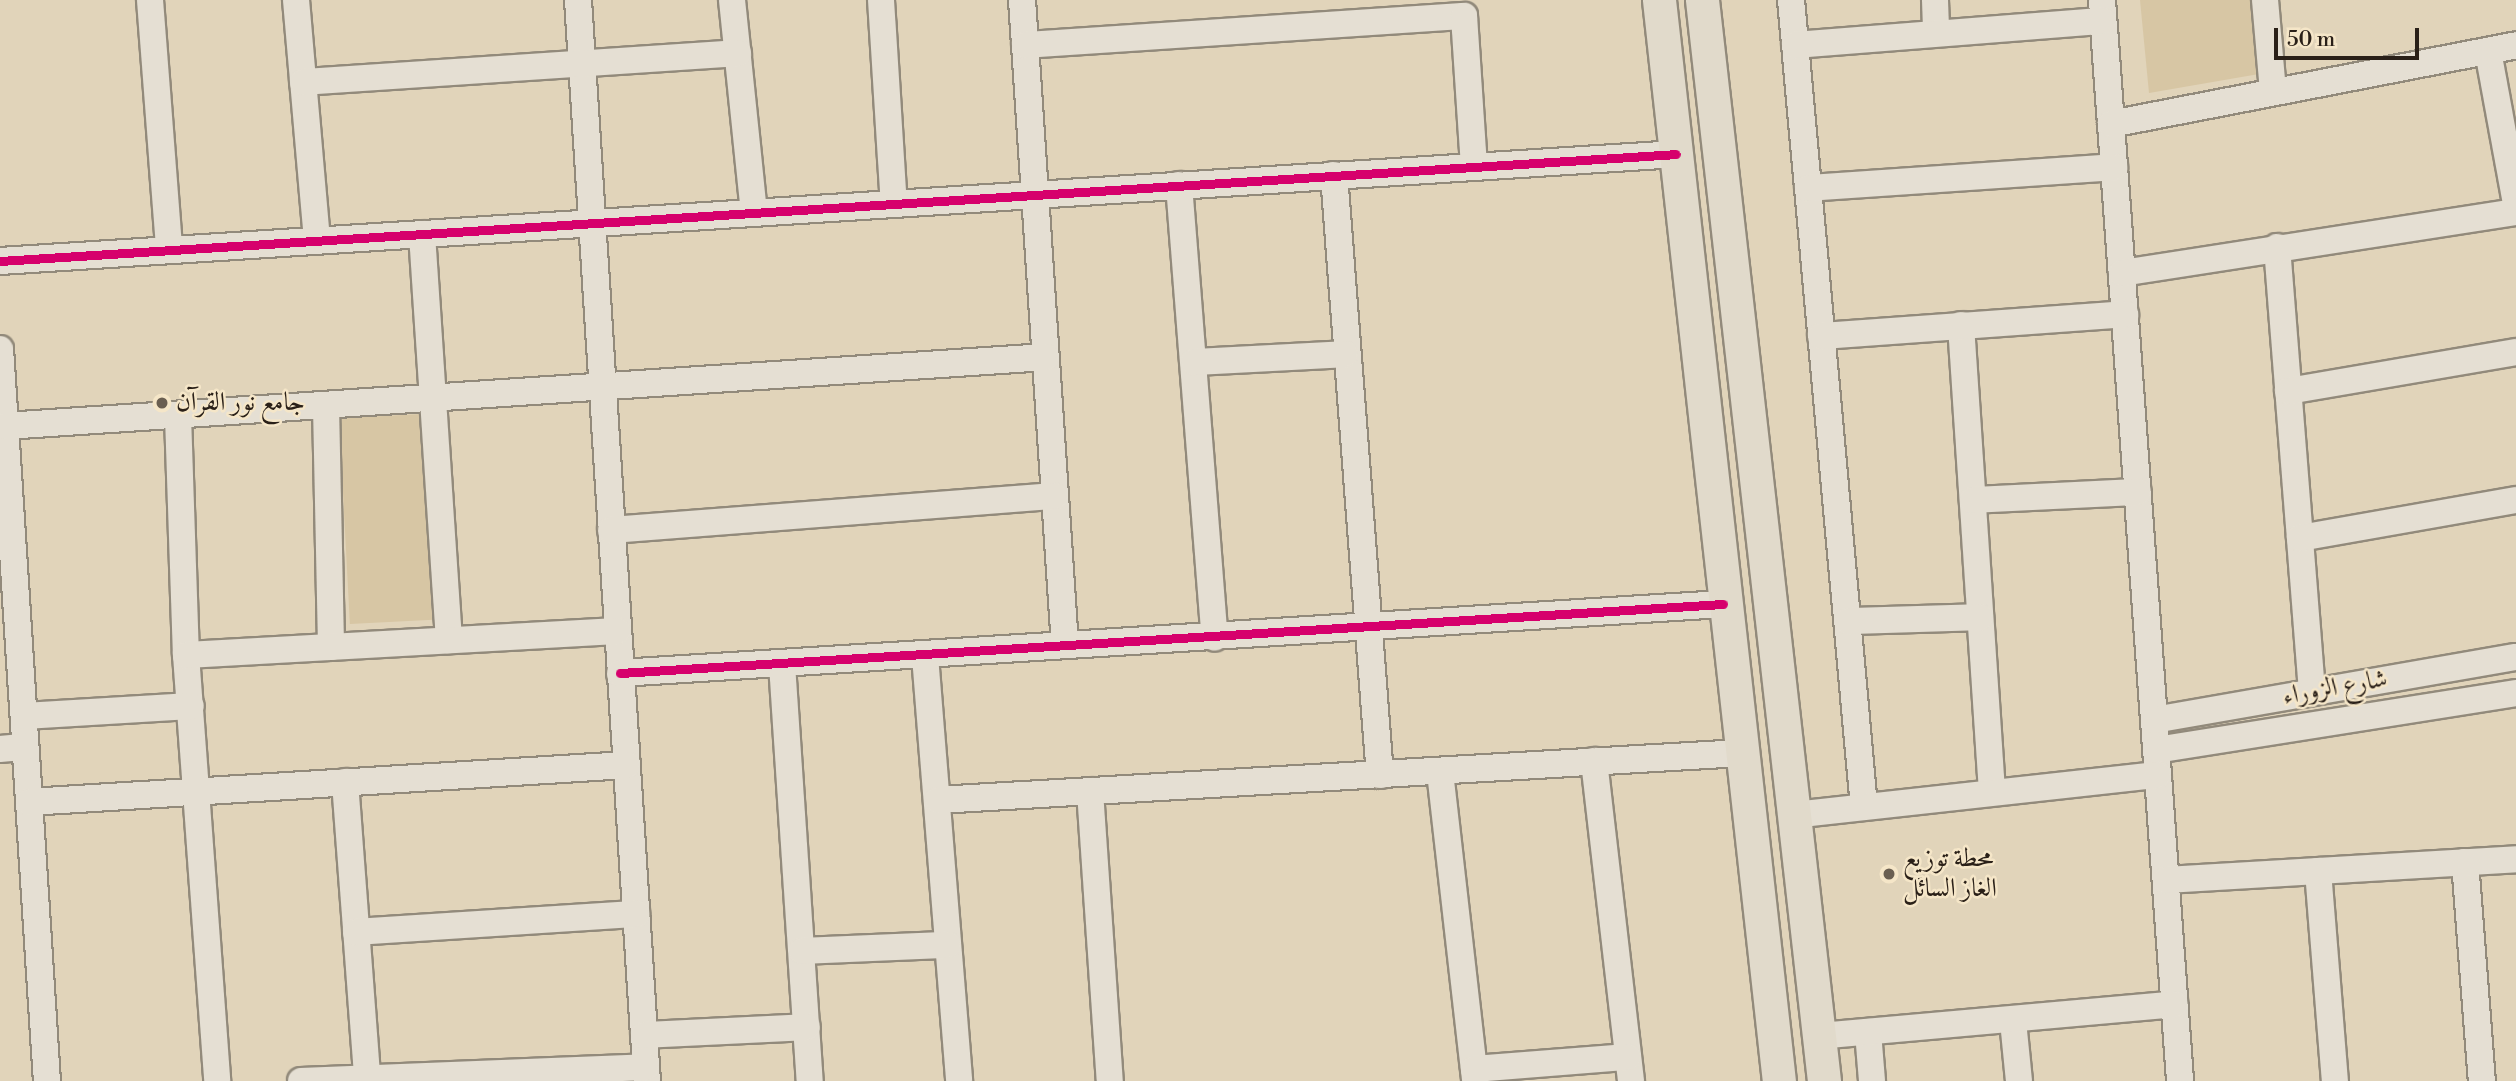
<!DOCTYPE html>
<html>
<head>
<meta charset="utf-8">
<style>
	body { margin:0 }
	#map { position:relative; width:2516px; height:1081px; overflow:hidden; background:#e1d4ba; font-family:"Libre Bodoni",Amiri,serif }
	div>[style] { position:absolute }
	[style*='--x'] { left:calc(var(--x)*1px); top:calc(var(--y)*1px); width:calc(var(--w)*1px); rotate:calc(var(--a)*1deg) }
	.green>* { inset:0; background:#d7c6a4; transform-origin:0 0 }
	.roads { filter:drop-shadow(2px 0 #928a7b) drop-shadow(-2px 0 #928a7b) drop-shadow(0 2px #928a7b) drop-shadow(0 -2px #928a7b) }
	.minor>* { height:26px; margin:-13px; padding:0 13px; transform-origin:13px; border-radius:13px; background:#e5dfd3 }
	.major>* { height:33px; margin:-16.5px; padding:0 16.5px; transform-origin:16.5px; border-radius:16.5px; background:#e1dacb }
	.cycleway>* { height:9px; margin:-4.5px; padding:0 4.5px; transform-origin:4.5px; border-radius:4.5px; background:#d6006c }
	.dots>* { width:19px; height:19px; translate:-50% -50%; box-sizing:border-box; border:4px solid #f5e6c8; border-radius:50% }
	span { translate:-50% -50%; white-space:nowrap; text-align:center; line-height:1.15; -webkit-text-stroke:5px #f5e6c8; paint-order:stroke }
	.poi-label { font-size:26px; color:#2a2018 }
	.left { translate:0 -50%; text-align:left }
	.street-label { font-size:26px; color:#2a2018 }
	.scale { position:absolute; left:2274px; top:28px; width:145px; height:32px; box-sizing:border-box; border:4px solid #2a2018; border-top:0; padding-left:9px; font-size:21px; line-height:24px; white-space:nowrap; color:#2a2018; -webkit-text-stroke:5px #f5e6c8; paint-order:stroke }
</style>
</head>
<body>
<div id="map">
	<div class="green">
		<i style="clip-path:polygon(2140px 0,2251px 0,2259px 74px,2149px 93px)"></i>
		<i style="left:422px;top:414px;width:206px;height:83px;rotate:87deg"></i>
	</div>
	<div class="roads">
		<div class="minor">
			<i style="--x:150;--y:0;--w:250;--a:85.6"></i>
			<i style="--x:296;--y:0;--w:241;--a:85"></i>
			<i style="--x:578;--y:0;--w:1083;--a:86.35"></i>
			<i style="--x:732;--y:0;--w:213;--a:84.1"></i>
			<i style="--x:881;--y:0;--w:204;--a:86.4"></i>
			<i style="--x:1022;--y:0;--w:646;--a:86.19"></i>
			<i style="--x:1791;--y:0;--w:810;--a:84.83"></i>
			<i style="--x:1935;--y:0;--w:33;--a:88"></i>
			<i style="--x:2102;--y:0;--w:1084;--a:85.87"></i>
			<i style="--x:2265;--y:0;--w:92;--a:85"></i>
			<i style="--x:1025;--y:45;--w:440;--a:-3.8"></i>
			<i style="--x:1464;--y:16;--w:151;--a:86.2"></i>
			<i style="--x:1795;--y:45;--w:309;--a:-4.5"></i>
			<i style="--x:2488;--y:51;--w:156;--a:79.6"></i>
			<i style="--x:303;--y:82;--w:436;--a:-3.8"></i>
			<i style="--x:2111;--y:124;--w:413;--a:-11"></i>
			<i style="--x:1334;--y:175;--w:602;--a:85.62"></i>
			<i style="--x:1179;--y:185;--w:454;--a:85.5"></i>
			<i style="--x:1808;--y:188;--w:307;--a:-3.9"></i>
			<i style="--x:422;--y:234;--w:407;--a:86.2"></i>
			<i style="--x:2277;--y:247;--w:446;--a:85.5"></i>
			<i style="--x:0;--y:261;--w:1679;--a:-3.65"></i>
			<i style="--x:2122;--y:273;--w:399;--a:-8.8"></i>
			<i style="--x:1961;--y:325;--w:468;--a:86.2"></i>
			<i style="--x:1821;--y:336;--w:305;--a:-4.1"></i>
			<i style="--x:0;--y:349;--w:734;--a:86.33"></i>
			<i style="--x:1194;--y:362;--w:151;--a:-3"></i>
			<i style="--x:2288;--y:391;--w:231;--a:-9.7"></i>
			<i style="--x:326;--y:406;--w:241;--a:88.8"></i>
			<i style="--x:178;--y:416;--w:239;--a:88.1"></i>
			<i style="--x:186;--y:655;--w:427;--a:85.8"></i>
			<i style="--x:5;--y:426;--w:1043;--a:-3.79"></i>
			<i style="--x:1973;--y:500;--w:165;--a:-2.8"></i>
			<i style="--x:611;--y:530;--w:445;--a:-4.4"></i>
			<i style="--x:2300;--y:538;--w:219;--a:-10"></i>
			<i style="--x:1848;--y:621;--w:132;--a:-1.7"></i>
			<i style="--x:186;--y:655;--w:432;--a:-3.2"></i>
			<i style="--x:925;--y:656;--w:426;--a:85.4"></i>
			<i style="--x:782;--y:664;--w:418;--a:86.2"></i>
			<i style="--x:620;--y:673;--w:1105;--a:-3.58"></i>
			<i style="--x:24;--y:716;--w:167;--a:-3.4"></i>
			<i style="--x:2154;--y:720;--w:367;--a:-9.9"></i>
			<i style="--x:0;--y:749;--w:25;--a:-5"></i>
			<i style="--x:2156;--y:750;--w:364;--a:-9"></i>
			<i style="--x:1594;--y:761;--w:322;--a:83.4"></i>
			<i style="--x:1440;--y:772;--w:311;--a:83.5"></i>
			<i style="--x:345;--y:782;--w:297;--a:85.7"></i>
			<i style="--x:1090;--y:791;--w:291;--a:86.1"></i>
			<i style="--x:938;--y:800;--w:805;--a:-3.35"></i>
			<i style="--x:29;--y:802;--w:599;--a:-3.54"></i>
			<i style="--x:1794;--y:815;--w:366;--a:-6.3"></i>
			<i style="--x:2465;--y:862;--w:220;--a:85.6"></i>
			<i style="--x:2318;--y:871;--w:211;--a:85.4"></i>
			<i style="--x:2166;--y:880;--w:351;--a:-3.4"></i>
			<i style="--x:356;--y:932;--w:281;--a:-3.7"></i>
			<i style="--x:802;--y:951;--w:146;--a:-2.4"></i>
			<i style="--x:2013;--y:1021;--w:60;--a:84.3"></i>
			<i style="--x:1868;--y:1032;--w:49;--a:85.3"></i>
			<i style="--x:644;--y:1035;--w:163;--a:-2.8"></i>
			<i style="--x:1819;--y:1036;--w:357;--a:-5.1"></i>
			<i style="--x:1474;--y:1069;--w:154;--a:-4.5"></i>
			<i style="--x:301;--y:1081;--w:345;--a:-2.3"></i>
		</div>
		<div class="major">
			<i style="--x:1659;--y:0;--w:1088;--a:83.67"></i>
			<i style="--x:1702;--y:0;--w:1088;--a:83.56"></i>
		</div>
	</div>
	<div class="cycleway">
		<i style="--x:0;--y:261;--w:1679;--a:-3.65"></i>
		<i style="--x:620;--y:673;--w:1105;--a:-3.58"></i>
	</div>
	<div class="dots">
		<i style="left:162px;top:403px;background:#6a5f51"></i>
		<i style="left:1889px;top:874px;background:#6a5f51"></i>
	</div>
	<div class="poi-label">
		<span class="left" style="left:176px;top:403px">جامع نور القرآن</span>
		<span class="left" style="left:1903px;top:874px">محطة توزيع<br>الغاز السائل</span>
	</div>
	<div class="street-label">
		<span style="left:2335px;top:688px;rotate:-10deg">شارع الزوراء</span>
	</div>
	<div class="scale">50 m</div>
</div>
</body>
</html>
